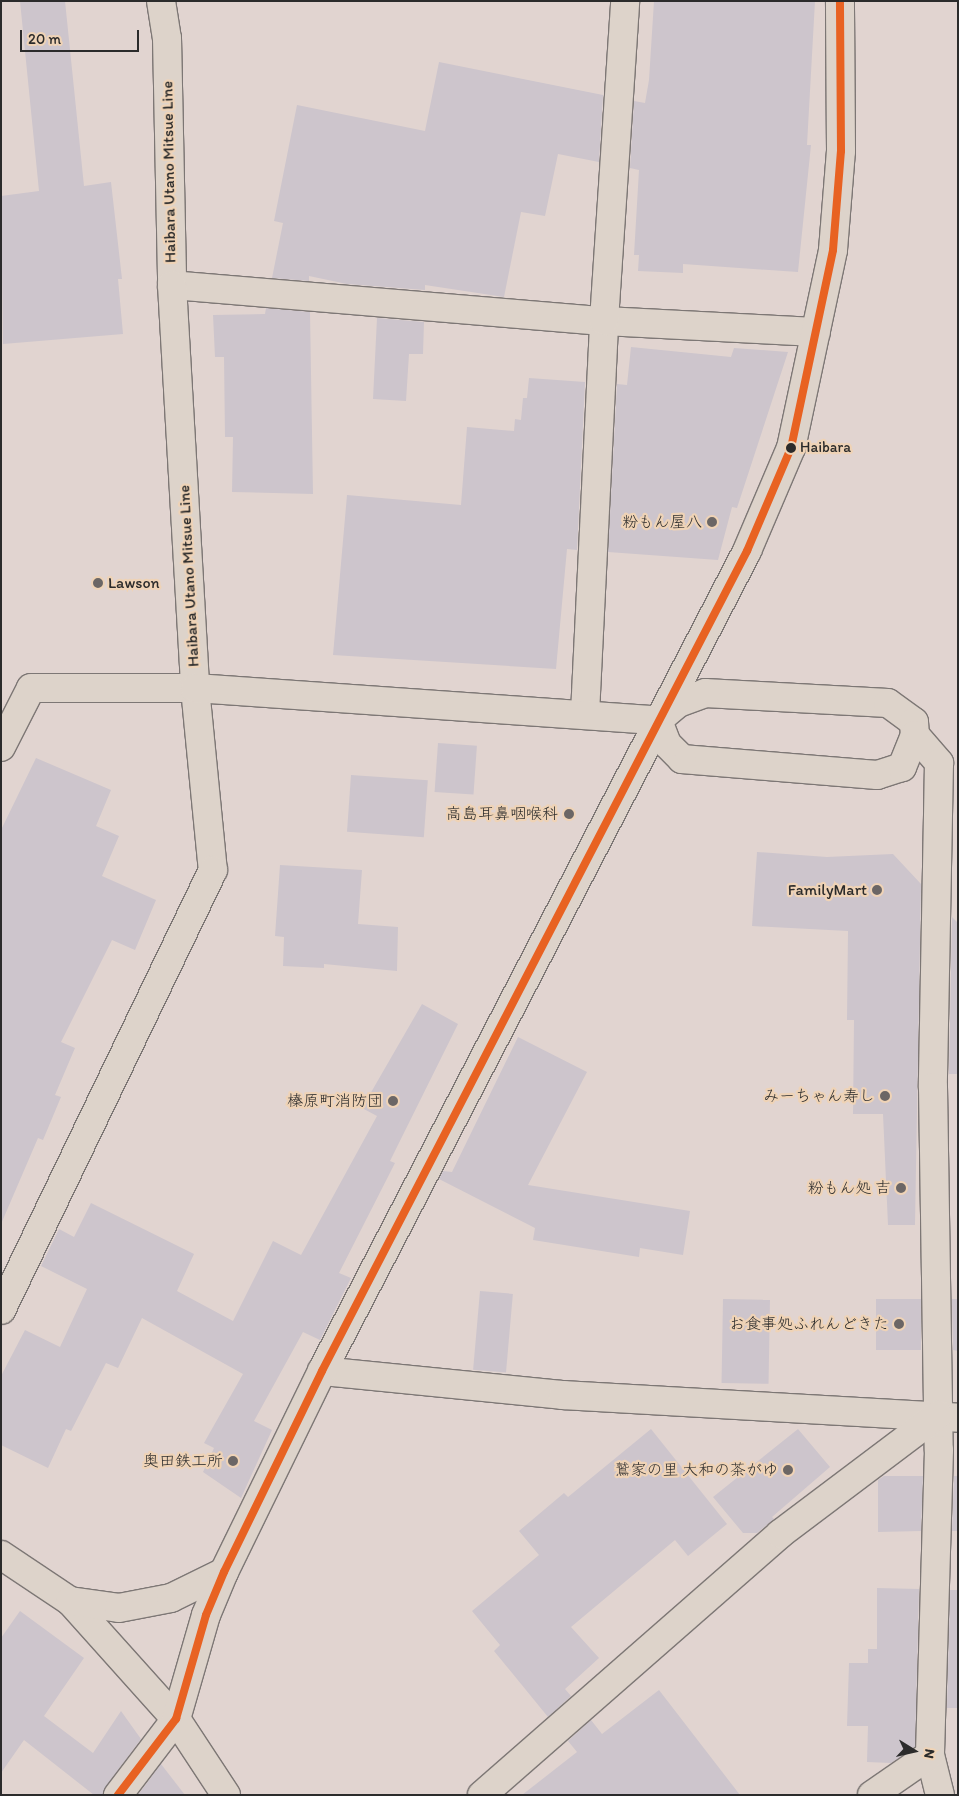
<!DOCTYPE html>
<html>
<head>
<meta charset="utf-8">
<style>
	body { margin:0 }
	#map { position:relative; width:959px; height:1796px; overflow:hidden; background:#e1d4d0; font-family:Itim,"Klee One",sans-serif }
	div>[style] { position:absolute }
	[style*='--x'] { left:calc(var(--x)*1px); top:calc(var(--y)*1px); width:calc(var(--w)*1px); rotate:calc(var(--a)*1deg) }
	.building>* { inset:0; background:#cdc5cc; transform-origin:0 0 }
	.roads { filter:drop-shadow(1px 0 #7d7775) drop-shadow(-1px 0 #7d7775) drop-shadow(0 1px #7d7775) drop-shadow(0 -1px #7d7775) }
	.minor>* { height:28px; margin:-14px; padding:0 14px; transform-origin:14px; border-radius:14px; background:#ddd3ca }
	.major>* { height:28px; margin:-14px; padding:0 14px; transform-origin:14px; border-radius:14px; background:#ddd3ca }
	.highway>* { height:28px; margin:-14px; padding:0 14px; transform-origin:14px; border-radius:14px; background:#ddd3ca }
	.bus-1>* { height:8px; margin:-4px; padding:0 4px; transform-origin:4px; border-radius:4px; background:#e86222 }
	.dots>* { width:14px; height:14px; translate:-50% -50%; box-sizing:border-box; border:2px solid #efd3b6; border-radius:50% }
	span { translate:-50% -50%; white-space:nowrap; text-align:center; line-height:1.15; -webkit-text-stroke:4.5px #efd3b6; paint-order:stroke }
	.bus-label { font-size:15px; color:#2b2b2b }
	.left { translate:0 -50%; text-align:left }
	.street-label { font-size:16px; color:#2b2b2b }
	.poi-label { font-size:16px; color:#2b2b2b }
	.right { translate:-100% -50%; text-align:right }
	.frame { position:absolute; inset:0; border:2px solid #2b2b2b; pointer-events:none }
	.north { position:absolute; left:889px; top:1726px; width:50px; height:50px; -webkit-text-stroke:4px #efd3b6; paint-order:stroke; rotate:100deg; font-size:14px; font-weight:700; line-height:20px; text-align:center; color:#2b2b2b }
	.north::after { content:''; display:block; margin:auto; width:18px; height:22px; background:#2b2b2b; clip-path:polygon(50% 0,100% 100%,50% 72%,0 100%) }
	.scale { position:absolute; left:20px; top:30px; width:119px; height:22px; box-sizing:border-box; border:2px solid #2b2b2b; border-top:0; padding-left:6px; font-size:15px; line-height:18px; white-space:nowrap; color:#2b2b2b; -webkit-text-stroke:4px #efd3b6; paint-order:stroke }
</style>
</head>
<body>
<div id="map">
	<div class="building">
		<i style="clip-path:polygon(20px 1px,65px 1px,84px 186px,111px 182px,122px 279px,118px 279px,123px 334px,3px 344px,1px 196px,39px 191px)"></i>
		<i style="clip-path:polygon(654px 1px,815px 1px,807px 145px,811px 145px,798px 272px,683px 264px,683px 273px,638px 271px,639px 255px,634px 255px,639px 170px,630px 168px,634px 101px,645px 103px,649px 80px)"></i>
		<i style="clip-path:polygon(439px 62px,603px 95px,599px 162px,558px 154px,545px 216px,521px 212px,504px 297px,425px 285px,425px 290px,347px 284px,309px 276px,309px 281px,272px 278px,283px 223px,274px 221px,297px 105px,425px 131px)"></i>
		<i style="clip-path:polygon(266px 308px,310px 312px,313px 494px,232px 492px,233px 437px,225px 437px,224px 357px,215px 357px,213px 315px,265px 314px)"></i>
		<i style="clip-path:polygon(377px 318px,424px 322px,423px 354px,409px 354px,406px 401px,373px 399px)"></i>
		<i style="clip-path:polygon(631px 347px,731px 357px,734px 348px,788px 352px,737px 508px,732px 507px,718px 560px,608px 552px,617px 384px,627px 385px)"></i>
		<i style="clip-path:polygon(529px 378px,585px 382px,577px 550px,567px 549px,556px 669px,333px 655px,347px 495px,461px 505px,467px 427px,514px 431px,515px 419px,521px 420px,523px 398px,527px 398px)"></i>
		<i style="left:438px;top:743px;width:39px;height:49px;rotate:4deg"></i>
		<i style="clip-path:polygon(36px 758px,111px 790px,96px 826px,119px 836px,102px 876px,156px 900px,135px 950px,112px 940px,61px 1042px,75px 1048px,55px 1095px,61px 1097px,43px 1140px,38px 1138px,1px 1224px,1px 830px)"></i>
		<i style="left:351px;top:775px;width:77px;height:57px;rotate:4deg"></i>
		<i style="clip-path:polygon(757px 852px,827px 857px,893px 854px,921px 884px,915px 1225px,888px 1225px,883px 1114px,853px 1114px,854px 1020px,847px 1020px,848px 931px,752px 926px)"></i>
		<i style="clip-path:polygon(280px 865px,362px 870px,358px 924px,398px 927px,397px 971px,324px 964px,324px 968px,283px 966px,284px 937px,275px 936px)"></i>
		<i style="clip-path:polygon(952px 917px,958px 923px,958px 1074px,949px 1074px)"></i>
		<i style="clip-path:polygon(422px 1004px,458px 1024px,390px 1161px,395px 1163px,339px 1273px,351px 1278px,320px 1340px,303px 1332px,254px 1421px,272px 1430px,241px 1498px,203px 1472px,214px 1448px,204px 1443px,243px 1374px,142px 1318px,118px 1368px,106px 1363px,71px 1431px,66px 1429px,48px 1468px,1px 1445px,1px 1376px,25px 1330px,60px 1347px,87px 1289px,41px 1266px,59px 1229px,74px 1237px,91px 1203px,194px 1254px,177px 1291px,233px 1321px,273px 1241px,301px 1255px,377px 1116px,362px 1108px)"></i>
		<i style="clip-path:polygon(518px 1037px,587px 1072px,528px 1185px,690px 1211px,683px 1255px,640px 1248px,639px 1257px,533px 1240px,535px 1228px,439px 1179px,443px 1171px,452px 1172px)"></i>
		<i style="left:480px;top:1291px;width:33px;height:79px;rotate:5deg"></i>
		<i style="left:723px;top:1299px;width:47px;height:84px;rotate:1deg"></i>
		<i style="left:876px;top:1299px;width:45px;height:51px"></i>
		<i style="clip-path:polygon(952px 1299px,958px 1299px,958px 1351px,953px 1350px)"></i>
		<i style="clip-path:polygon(651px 1429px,727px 1524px,688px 1556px,675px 1540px,571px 1627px,599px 1658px,565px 1689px,571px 1696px,548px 1717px,494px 1651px,500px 1645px,472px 1611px,539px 1555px,519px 1531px,564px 1493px,568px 1497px)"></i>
		<i style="clip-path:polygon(798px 1429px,830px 1467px,772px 1517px,774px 1519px,757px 1533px,743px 1533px,713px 1497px)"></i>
		<i style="clip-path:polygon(884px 1476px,923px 1476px,921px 1531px,878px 1532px,878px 1480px)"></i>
		<i style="clip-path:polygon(954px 1476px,958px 1476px,958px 1531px,952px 1531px)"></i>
		<i style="clip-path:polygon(877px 1588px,919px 1589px,915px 1747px,891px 1763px,867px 1762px,868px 1726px,847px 1726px,849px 1663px,868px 1663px,868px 1649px,877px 1649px)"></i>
		<i style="clip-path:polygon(950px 1590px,958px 1590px,958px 1708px,947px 1708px)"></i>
		<i style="clip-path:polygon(20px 1611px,84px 1658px,44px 1716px,93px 1753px,121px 1711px,141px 1739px,106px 1786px,103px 1795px,94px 1795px,24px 1740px,1px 1773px,1px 1638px)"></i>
		<i style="clip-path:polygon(659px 1690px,740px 1795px,522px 1795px,577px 1752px,568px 1741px,591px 1720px,602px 1734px)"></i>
		<i style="clip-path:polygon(161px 1764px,185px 1795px,138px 1795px)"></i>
	</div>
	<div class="roads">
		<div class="minor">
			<i style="--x:172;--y:285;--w:433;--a:4.8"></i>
			<i style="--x:604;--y:321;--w:212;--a:3"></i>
			<i style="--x:705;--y:693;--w:183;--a:3.1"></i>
			<i style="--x:888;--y:703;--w:32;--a:36"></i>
			<i style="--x:914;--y:722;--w:13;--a:86"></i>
			<i style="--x:915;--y:735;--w:35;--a:112"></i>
			<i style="--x:902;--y:767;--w:26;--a:162"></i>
			<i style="--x:877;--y:775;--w:196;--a:-175.3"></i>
			<i style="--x:682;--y:759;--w:21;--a:-135"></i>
			<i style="--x:667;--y:744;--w:26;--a:-111"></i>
			<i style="--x:658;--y:720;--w:26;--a:-40"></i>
			<i style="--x:678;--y:703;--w:29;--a:-20"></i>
			<i style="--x:585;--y:714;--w:393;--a:-87.2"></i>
			<i style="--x:604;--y:321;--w:321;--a:-86.2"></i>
			<i style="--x:915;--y:735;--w:37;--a:49"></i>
			<i style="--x:939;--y:763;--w:324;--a:91.1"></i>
			<i style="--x:933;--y:1087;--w:363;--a:89.1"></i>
			<i style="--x:939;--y:1450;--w:305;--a:91.7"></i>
			<i style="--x:930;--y:1755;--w:41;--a:76"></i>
			<i style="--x:1;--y:747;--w:66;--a:-63"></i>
			<i style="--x:31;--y:688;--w:164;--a:0"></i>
			<i style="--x:195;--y:688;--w:183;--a:84.4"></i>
			<i style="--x:213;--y:870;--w:488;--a:115.7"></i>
			<i style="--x:322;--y:1371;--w:242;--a:5.7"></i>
			<i style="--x:563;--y:1395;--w:396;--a:3.3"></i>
			<i style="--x:1;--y:1555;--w:83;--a:33.7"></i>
			<i style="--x:70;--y:1601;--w:159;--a:48.1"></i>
			<i style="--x:176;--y:1719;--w:96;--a:127.3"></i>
			<i style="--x:70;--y:1601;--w:49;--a:8.1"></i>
			<i style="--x:119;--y:1608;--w:53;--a:-10.9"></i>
			<i style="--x:171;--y:1598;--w:59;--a:-26.1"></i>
			<i style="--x:482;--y:1795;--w:396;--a:-41.2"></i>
			<i style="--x:780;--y:1534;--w:198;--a:-37"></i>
			<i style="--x:872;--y:1795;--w:70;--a:-34.6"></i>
		</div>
		<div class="major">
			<i style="--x:161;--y:1;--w:37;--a:81"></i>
			<i style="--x:167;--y:38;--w:247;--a:88.8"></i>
			<i style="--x:172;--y:285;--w:404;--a:86.7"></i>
			<i style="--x:195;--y:688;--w:464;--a:4"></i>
		</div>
		<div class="highway">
			<i style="--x:226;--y:1795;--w:91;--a:-123.3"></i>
			<i style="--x:176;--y:1719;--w:108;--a:-73.9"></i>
			<i style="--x:206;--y:1615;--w:47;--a:-67.3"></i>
			<i style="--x:224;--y:1572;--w:224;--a:-64"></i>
			<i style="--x:322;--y:1371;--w:924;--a:-62.6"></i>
			<i style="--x:747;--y:551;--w:112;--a:-66.9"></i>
			<i style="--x:791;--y:448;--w:202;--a:-78"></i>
			<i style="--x:833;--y:250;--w:99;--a:-85.4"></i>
			<i style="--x:841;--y:151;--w:150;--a:-90.4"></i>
		</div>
	</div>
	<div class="bus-1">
		<i style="--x:118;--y:1795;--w:96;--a:-52.7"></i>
		<i style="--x:176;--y:1719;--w:108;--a:-73.9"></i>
		<i style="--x:206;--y:1615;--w:47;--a:-67.3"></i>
		<i style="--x:224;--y:1572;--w:224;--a:-64"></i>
		<i style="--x:322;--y:1371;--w:924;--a:-62.6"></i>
		<i style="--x:747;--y:551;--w:112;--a:-66.9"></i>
		<i style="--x:791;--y:448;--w:202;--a:-78"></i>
		<i style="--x:833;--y:250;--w:99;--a:-85.4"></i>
		<i style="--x:841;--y:151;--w:150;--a:-90.4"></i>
	</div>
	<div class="dots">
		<i style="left:791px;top:448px;background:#2b2b2b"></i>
		<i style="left:712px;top:522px;background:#6b6665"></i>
		<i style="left:98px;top:583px;background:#6b6665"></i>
		<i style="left:569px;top:814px;background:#6b6665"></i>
		<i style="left:877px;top:890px;background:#6b6665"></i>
		<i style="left:885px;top:1096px;background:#6b6665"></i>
		<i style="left:393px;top:1101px;background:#6b6665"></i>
		<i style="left:901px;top:1188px;background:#6b6665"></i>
		<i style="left:899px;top:1324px;background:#6b6665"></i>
		<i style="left:233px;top:1461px;background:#6b6665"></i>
		<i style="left:788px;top:1470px;background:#6b6665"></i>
	</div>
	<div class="bus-label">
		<span class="left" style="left:800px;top:448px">Haibara</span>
	</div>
	<div class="street-label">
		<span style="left:169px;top:172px;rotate:-91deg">Haibara Utano Mitsue Line</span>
		<span style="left:189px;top:576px;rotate:-93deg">Haibara Utano Mitsue Line</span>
	</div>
	<div class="poi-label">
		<span class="right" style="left:702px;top:522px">粉もん屋八</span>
		<span class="left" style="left:108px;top:583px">Lawson</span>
		<span class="right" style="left:558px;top:814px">高島耳鼻咽喉科</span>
		<span class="right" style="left:867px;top:890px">FamilyMart</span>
		<span class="right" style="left:875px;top:1096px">みーちゃん寿し</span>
		<span class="right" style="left:383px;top:1101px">榛原町消防団</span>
		<span class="right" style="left:891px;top:1188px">粉もん処 吉</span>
		<span class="right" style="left:889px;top:1324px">お食事処ふれんどきた</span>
		<span class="right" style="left:223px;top:1461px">奥田鉄工所</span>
		<span class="right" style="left:778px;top:1470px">鷲家の里 大和の茶がゆ</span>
	</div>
	<div class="frame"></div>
	<div class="north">N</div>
	<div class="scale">20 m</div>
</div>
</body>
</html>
